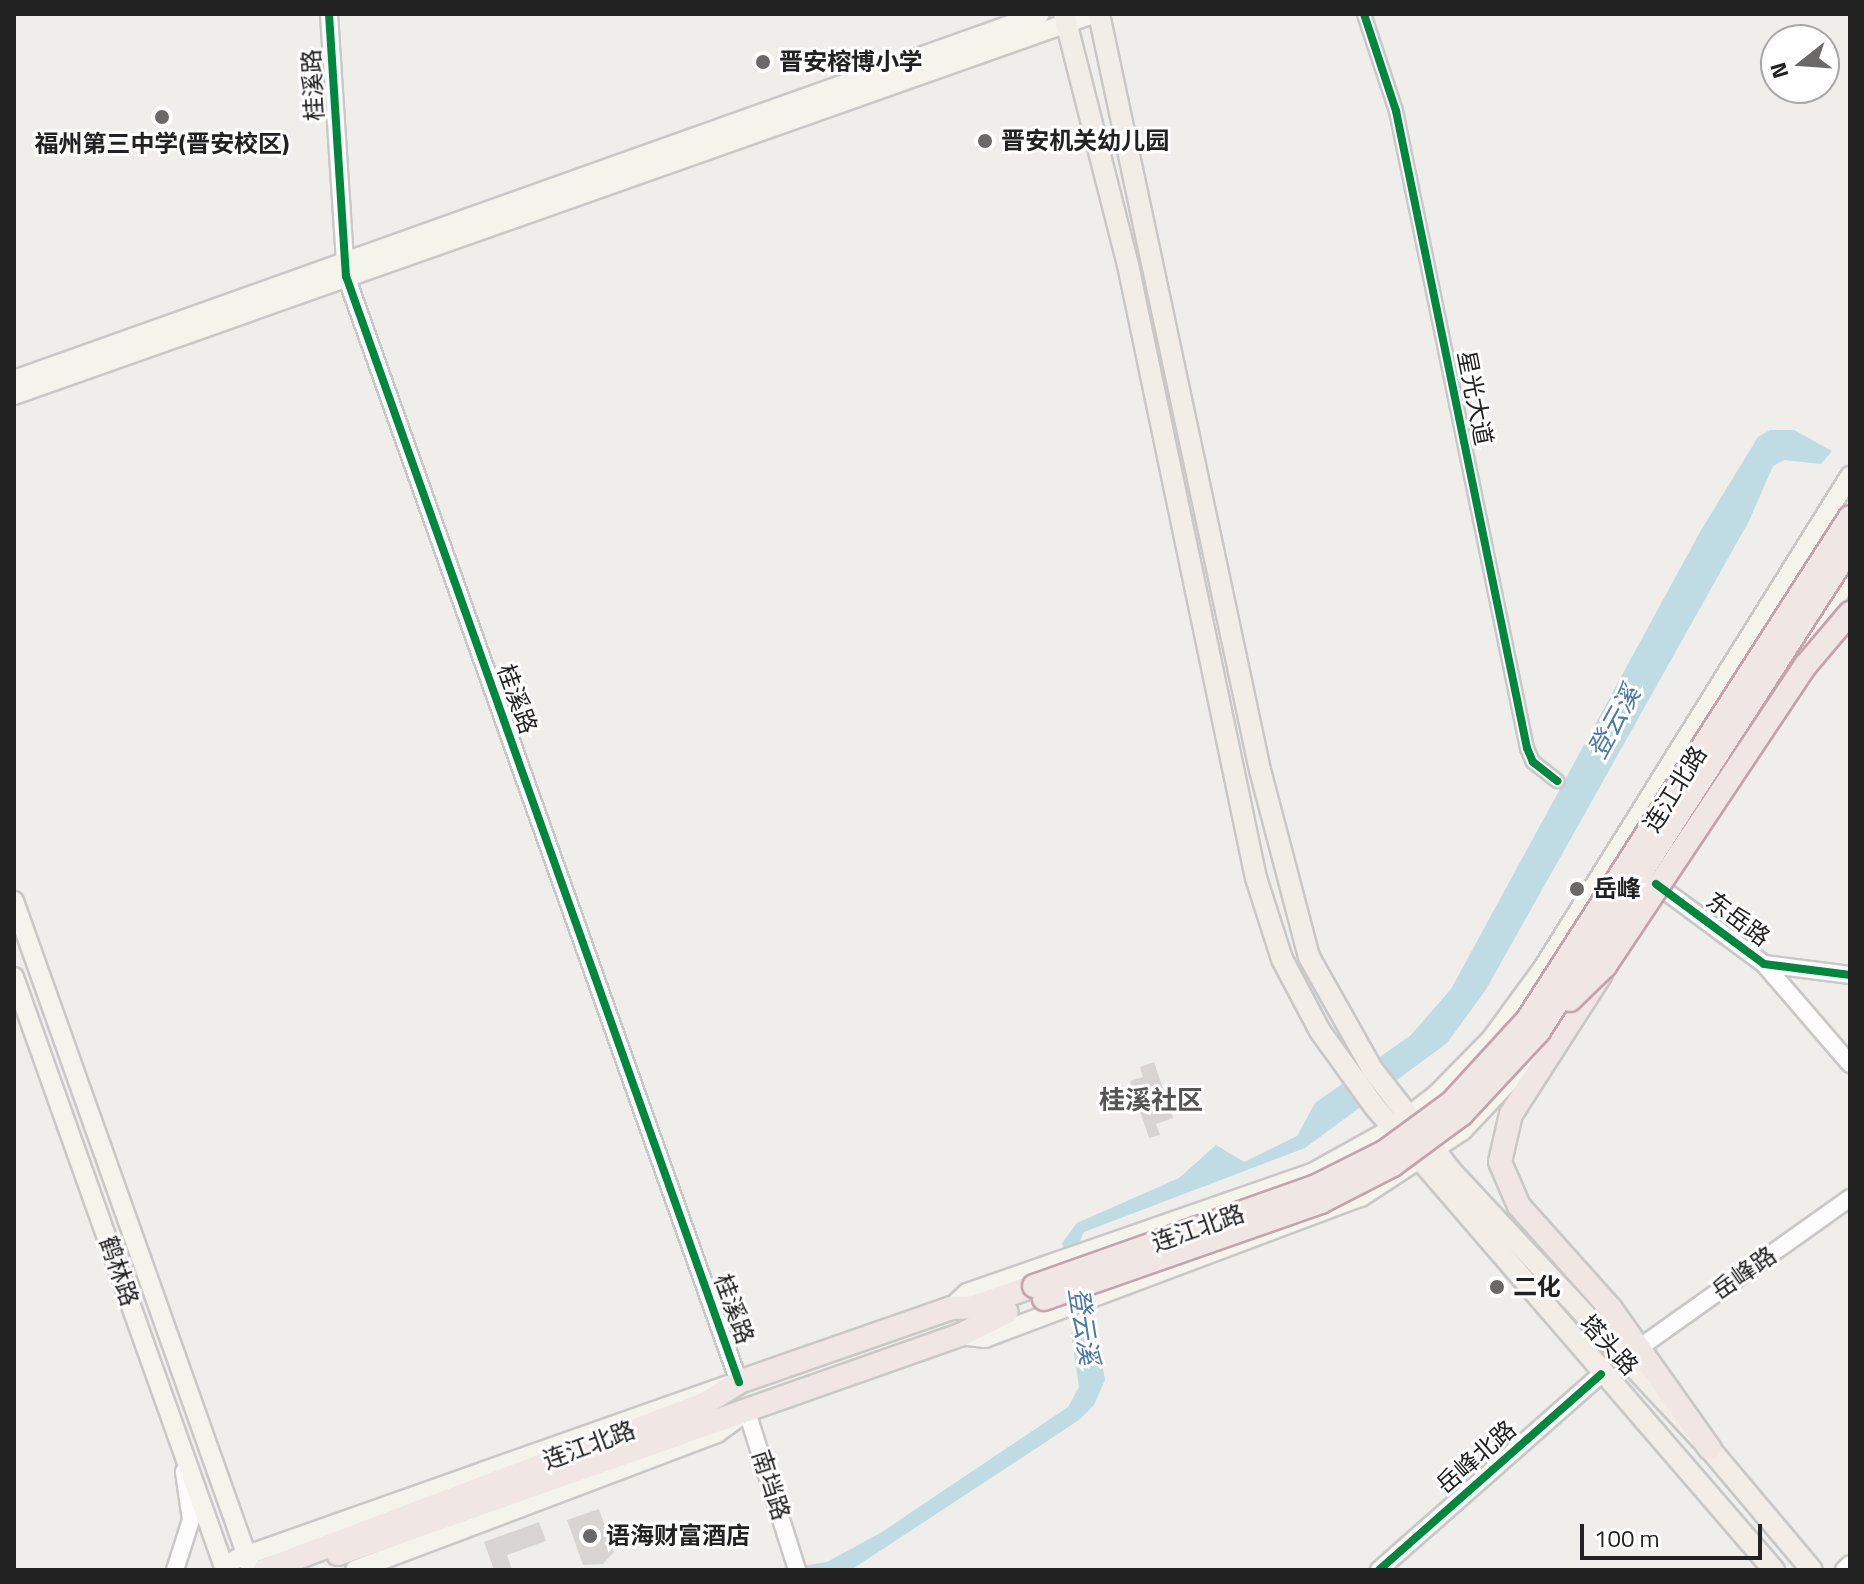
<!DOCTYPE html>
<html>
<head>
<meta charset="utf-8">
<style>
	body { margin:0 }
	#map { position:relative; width:1864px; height:1584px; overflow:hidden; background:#f0eeeb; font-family:"Titillium Web","Noto Sans SC",sans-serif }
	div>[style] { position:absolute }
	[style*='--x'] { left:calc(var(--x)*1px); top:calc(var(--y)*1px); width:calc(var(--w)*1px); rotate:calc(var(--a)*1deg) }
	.water>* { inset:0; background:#bfdbe3 }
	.stream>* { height:4px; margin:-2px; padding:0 2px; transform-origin:2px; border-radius:2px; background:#bfdbe3 }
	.building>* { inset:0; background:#d7d4d2 }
	.roads { filter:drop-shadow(2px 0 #c9c8c7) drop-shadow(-2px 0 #c9c8c7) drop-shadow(0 2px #c9c8c7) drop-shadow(0 -2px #c9c8c7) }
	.minor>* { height:12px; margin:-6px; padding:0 6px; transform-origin:6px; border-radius:6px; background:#fdfcfc }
	.tertiary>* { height:16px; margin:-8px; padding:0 8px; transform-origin:8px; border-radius:8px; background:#fdfcfc }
	.secondary>* { height:18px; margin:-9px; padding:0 9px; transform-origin:9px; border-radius:9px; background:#f4f4ed }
	.primary>* { height:20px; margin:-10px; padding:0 10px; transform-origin:10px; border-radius:10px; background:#f3ede7 }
	.trunk>* { height:22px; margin:-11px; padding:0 11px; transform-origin:11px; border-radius:11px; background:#f0e6e4 }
	.bridges { filter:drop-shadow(2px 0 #c5a2ac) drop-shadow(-2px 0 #c5a2ac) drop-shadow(0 2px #c5a2ac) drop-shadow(0 -2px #c5a2ac) }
	.trunk-bridge>* { height:22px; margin:-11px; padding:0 11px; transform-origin:11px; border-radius:11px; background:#f0e6e4 }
	.cycleway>* { height:8px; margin:-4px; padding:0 4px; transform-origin:4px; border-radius:4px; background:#00873e }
	.dots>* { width:22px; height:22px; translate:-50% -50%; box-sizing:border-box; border:4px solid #fff; border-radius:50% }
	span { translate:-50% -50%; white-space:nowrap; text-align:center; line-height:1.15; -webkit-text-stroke:6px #fff; paint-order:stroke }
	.poi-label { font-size:24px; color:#222; font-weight:700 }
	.left { translate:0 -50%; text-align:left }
	.street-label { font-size:24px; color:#222 }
	.water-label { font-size:26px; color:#4a7aab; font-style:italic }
	.neighbourhood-label { font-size:26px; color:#555; font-weight:700 }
	.frame { position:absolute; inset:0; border:16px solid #222; pointer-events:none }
	.north { position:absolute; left:1760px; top:24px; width:80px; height:80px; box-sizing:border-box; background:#fff; border:2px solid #a7a7a7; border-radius:50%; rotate:253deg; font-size:22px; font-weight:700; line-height:32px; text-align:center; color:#222 }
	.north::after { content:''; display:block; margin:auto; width:28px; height:36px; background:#6a6968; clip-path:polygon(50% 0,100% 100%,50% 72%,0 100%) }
	.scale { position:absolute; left:1580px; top:1524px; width:182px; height:36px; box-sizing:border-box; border:4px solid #222; border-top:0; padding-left:10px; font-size:24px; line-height:28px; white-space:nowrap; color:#222; -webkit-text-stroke:6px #fff; paint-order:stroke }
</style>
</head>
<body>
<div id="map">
	<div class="water">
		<i style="clip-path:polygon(1770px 430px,1794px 430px,1832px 451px,1821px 464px,1784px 460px,1773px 466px,1749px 521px,1588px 808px,1485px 991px,1447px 1043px,1305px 1148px,1084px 1232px,1069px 1266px,1062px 1243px,1077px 1223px,1179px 1178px,1216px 1145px,1244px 1162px,1297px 1136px,1315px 1103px,1411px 1035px,1451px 989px,1700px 532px,1758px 437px)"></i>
		<i style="clip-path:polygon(1095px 1325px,1105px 1380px,1094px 1405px,1079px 1420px,851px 1570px,776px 1570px,827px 1562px,882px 1532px,1068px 1407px,1079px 1387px,1071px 1333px)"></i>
	</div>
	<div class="stream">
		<i style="--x:1084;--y:1308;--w:24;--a:78"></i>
	</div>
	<div class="building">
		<i style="clip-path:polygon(1154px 1062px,1173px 1118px,1156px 1124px,1160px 1135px,1149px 1138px,1130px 1081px,1143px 1077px,1140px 1067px)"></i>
		<i style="clip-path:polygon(599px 1509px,614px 1552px,603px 1564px,583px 1565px,567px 1520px)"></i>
		<i style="clip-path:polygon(539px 1522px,546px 1541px,507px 1555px,512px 1570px,494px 1570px,484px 1542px)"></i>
	</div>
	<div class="roads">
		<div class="minor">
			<i style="--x:1364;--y:14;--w:102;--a:71.7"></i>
			<i style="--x:1396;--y:111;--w:650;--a:78.38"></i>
			<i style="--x:1527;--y:748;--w:15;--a:67"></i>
			<i style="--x:1533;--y:762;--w:31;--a:38"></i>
		</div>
		<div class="tertiary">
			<i style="--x:329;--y:14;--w:263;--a:86.3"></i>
			<i style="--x:346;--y:276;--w:1174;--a:70.44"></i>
			<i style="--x:1656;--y:884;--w:134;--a:36.5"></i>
			<i style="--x:1764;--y:964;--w:87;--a:7.3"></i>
			<i style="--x:1764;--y:964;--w:132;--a:49.3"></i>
			<i style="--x:1639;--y:1348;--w:259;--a:-35.4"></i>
			<i style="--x:747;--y:1412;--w:166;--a:72.4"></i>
			<i style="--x:175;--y:1570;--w:52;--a:-72.3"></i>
			<i style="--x:191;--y:1520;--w:49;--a:-98.3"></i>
			<i style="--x:1379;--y:1570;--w:296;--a:-41.4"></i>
			<i style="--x:1844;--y:1570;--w:8;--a:-45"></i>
		</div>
		<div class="secondary">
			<i style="--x:14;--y:380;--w:1089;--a:-19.63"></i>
			<i style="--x:14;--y:395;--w:1144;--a:-19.45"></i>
			<i style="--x:1787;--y:675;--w:117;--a:-57.5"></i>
			<i style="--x:14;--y:901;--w:710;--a:70.42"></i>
			<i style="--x:14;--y:977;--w:629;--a:70.41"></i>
			<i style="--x:951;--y:1308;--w:22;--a:-43"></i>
			<i style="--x:967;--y:1293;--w:365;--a:-19.2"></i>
			<i style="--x:1312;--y:1173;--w:93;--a:-29.1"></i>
			<i style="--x:1393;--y:1128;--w:56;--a:-37.7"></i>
			<i style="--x:1437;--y:1094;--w:77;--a:-45.5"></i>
			<i style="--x:1491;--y:1039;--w:88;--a:-53.8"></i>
			<i style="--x:1543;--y:968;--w:580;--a:-58.04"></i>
			<i style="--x:960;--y:1335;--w:25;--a:7"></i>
			<i style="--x:985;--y:1338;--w:402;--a:-20.6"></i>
			<i style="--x:1361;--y:1197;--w:121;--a:-33.2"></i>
			<i style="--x:1462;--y:1131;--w:124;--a:-46.6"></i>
			<i style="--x:236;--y:1559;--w:522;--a:-19.48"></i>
			<i style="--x:355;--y:1570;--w:387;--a:-20.7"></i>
			<i style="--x:717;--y:1433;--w:26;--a:-36"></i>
		</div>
		<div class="primary">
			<i style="--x:1064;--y:14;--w:259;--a:75.7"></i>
			<i style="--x:1128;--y:265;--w:626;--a:78.21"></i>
			<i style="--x:1256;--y:878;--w:85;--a:72.2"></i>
			<i style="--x:1282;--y:959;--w:81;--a:62.2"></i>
			<i style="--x:1320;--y:1031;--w:92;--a:54.2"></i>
			<i style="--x:1374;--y:1106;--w:613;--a:49.24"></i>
			<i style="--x:1099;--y:14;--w:773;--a:77.98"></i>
			<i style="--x:1260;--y:770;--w:193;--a:75.3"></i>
			<i style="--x:1309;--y:957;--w:129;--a:60.6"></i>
			<i style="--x:1372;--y:1069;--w:130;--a:52.2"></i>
			<i style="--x:1452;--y:1172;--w:379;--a:47"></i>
			<i style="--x:1710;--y:1449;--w:158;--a:49.9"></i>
		</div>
		<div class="trunk">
			<i style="--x:1601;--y:974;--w:166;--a:122.7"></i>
			<i style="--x:1511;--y:1114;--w:49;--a:102.9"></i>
			<i style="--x:1500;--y:1162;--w:48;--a:66.6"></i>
			<i style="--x:1519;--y:1206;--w:138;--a:48.2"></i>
			<i style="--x:1611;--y:1309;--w:171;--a:54.7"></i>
			<i style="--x:338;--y:1554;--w:659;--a:-19.4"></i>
			<i style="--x:960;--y:1335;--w:52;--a:-26.1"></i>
			<i style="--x:265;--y:1570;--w:472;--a:-20.7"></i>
			<i style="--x:706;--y:1403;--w:39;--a:-32"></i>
			<i style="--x:739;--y:1382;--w:225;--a:-19.2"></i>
			<i style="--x:951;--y:1308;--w:23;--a:-2"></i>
			<i style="--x:974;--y:1307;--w:64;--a:-19.3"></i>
		</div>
	</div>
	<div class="bridges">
		<div class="trunk-bridge">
			<i style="--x:1570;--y:1000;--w:49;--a:-44.2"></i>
			<i style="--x:1605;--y:966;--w:362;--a:-56.3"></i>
			<i style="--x:1806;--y:665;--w:68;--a:-49.8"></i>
			<i style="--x:1034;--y:1286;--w:297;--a:-19.5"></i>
			<i style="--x:1314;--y:1187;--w:78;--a:-26.6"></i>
			<i style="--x:1384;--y:1152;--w:84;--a:-36.3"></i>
			<i style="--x:1452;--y:1102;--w:113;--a:-47.5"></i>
			<i style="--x:1528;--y:1019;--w:596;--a:-57.32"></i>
			<i style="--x:1044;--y:1299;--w:293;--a:-19.3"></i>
			<i style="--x:1321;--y:1202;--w:81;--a:-27.2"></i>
			<i style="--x:1393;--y:1165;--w:86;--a:-36.5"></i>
			<i style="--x:1462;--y:1114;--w:113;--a:-47.1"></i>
			<i style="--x:1539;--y:1031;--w:574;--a:-57.22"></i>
		</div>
	</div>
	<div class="cycleway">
		<i style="--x:329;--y:14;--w:263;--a:86.3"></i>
		<i style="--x:346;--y:276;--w:1174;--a:70.44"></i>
		<i style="--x:1364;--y:14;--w:102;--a:71.7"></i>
		<i style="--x:1396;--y:111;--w:650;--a:78.38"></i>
		<i style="--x:1527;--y:748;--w:15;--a:67"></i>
		<i style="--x:1533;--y:762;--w:31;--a:38"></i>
		<i style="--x:1656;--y:884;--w:134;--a:36.5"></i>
		<i style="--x:1764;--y:964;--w:87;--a:7.3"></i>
		<i style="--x:1379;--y:1570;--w:296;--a:-41.4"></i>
	</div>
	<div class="dots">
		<i style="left:763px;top:62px;background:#6a6968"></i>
		<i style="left:162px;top:117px;background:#6a6968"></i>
		<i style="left:985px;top:141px;background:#6a6968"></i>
		<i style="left:1577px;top:889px;background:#6a6968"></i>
		<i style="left:1497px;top:1287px;background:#6a6968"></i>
		<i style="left:590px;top:1536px;background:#6a6968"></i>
	</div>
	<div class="poi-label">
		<span class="left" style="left:779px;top:62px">晋安榕博小学</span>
		<span class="left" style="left:1001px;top:141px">晋安机关幼儿园</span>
		<span style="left:162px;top:144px">福州第三中学(晋安校区)</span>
		<span class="left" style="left:1593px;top:889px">岳峰</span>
		<span class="left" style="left:1513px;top:1287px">二化</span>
		<span class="left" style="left:606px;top:1536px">语海财富酒店</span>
	</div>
	<div class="street-label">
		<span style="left:313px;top:85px;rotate:-93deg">桂溪路</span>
		<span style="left:1475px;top:398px;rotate:79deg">星光大道</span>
		<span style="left:517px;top:699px;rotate:70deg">桂溪路</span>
		<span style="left:1675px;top:789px;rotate:-58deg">连江北路</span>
		<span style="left:1738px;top:919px;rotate:37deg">东岳路</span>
		<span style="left:1198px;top:1228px;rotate:-19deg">连江北路</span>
		<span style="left:119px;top:1271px;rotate:71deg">鹤林路</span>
		<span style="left:1744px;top:1273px;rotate:-35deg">岳峰路</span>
		<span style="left:734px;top:1309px;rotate:70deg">桂溪路</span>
		<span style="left:1609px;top:1345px;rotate:47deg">塔头路</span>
		<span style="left:589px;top:1445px;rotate:-20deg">连江北路</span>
		<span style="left:1476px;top:1457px;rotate:-41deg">岳峰北路</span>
		<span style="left:771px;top:1485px;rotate:72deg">南垱路</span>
	</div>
	<div class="water-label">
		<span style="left:1614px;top:722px;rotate:-61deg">登云溪</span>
		<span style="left:1084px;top:1326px;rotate:81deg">登云溪</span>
	</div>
	<div class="neighbourhood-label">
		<span style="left:1151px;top:1100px">桂溪社区</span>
	</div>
	<div class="frame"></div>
	<div class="north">N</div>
	<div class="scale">100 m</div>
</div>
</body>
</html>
